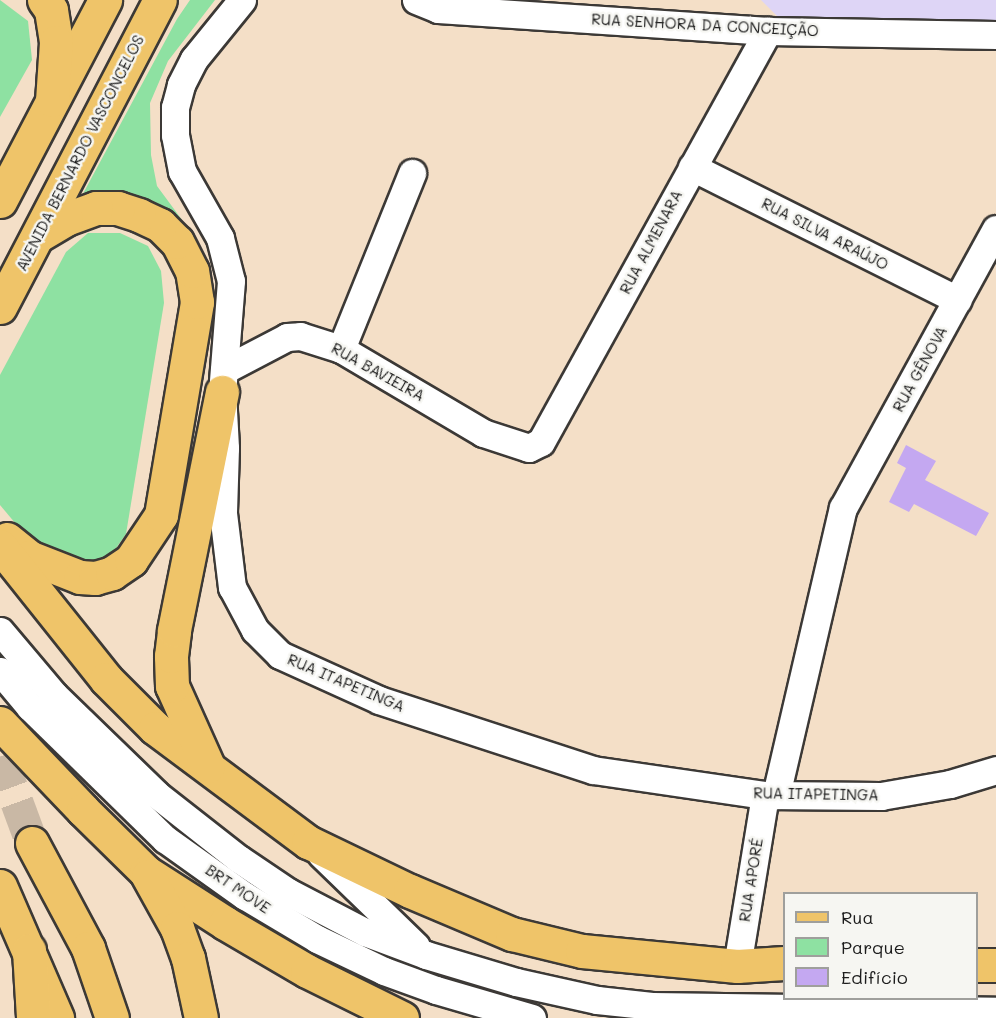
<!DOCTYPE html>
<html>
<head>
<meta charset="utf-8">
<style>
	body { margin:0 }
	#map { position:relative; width:996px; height:1018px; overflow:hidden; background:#f4dfc7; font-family:Mali,sans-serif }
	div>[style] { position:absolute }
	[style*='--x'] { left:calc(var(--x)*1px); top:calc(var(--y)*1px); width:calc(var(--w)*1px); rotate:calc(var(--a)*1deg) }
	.built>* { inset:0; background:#ded5f6 }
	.green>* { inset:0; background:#8ee1a2 }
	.building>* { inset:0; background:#c4a8f1 }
	.major-tunnel>* { height:33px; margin-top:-16.5px; transform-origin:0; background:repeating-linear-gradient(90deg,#c9b8a5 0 33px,transparent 0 49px) }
	.roads { filter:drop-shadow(2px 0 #3c3936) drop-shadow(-2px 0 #3c3936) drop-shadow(0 2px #3c3936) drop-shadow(0 -2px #3c3936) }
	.minor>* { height:27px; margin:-13.5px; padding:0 13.5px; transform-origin:13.5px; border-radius:13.5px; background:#fff }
	.major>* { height:33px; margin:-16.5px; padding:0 16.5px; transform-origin:16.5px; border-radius:16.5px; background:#efc469 }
	.highway>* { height:33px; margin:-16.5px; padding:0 16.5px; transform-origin:16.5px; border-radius:16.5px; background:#efc469 }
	span { translate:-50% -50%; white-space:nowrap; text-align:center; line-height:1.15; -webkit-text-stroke:5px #f6f6f2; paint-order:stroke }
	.street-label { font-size:15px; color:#1c1c1c }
	.legend { position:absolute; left:783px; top:892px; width:195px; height:108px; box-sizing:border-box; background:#f6f6f2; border:2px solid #9f9f9c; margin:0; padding:8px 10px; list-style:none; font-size:18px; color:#1c1c1c }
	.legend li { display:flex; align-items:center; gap:12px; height:30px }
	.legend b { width:30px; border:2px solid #9f9f9c }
</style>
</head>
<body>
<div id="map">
	<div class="built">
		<i style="clip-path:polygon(761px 0,996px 0,996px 32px,781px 20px)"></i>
	</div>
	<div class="green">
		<i style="clip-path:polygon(0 0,28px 21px,32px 60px,0 117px)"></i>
		<i style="clip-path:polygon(190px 0,215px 0,168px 61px,150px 103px,151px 155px,157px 186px,188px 228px,198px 246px,202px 262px,162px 210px,135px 196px,97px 195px,78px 203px,177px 19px)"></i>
		<i style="clip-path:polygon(88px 233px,120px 233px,148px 246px,161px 271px,164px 303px,126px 534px,114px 551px,93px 563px,37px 549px,0 505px,0 375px,66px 252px)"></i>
	</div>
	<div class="building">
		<i style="clip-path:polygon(906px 445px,936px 461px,925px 480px,989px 513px,976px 536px,914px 504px,909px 512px,889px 502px,906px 468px,897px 463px)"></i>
	</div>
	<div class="major-tunnel">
		<i style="--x:0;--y:756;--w:93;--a:69.8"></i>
	</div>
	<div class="roads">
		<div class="minor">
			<i style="--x:242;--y:0;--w:76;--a:129.1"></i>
			<i style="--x:194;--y:59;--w:29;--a:117"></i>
			<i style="--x:181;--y:85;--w:23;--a:105"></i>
			<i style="--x:175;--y:107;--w:28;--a:90"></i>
			<i style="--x:175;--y:135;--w:37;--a:79"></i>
			<i style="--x:182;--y:171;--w:77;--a:60.4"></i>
			<i style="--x:220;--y:238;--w:44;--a:75.7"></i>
			<i style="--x:231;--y:281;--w:111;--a:94.6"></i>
			<i style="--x:222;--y:392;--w:56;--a:86.9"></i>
			<i style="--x:225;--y:448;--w:65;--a:91.8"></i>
			<i style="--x:223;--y:513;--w:75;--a:83.1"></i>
			<i style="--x:232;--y:587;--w:49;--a:61.9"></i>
			<i style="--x:255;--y:630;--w:35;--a:45"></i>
			<i style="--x:280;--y:655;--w:109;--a:24.4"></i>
			<i style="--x:379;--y:700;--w:225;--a:18.1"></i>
			<i style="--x:593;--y:770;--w:174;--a:8.3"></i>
			<i style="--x:765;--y:795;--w:116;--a:0.5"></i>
			<i style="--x:881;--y:796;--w:70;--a:-9.9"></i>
			<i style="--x:950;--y:784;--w:48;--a:-16.9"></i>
			<i style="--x:416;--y:0;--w:24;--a:22"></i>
			<i style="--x:438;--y:9;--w:331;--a:3.8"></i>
			<i style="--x:768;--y:31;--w:228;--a:1"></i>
			<i style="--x:692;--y:167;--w:297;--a:26.6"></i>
			<i style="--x:341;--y:349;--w:190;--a:-68"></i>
			<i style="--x:224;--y:370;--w:71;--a:-27.6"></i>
			<i style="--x:287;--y:337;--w:13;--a:-4"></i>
			<i style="--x:300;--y:336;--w:43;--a:17.6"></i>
			<i style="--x:341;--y:349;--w:165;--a:30.6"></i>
			<i style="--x:483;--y:433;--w:48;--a:18.1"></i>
			<i style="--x:529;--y:448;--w:13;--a:-27"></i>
			<i style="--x:541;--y:442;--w:470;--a:-61.1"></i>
			<i style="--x:0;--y:631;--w:84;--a:49.8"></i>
			<i style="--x:54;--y:695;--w:142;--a:44.1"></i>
			<i style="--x:156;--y:794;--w:105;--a:38.1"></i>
			<i style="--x:239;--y:859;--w:59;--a:34"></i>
			<i style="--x:288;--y:892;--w:87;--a:27.5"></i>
			<i style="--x:365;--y:932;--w:65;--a:20.7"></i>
			<i style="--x:426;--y:955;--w:94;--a:16.7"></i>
			<i style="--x:516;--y:982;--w:83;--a:12.5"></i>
			<i style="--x:597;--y:1000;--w:55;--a:6.2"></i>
			<i style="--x:652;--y:1006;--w:344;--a:0.8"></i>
			<i style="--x:0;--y:671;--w:47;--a:50.2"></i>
			<i style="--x:30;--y:707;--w:189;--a:44.4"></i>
			<i style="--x:165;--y:839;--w:98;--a:35.5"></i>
			<i style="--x:245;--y:896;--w:84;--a:30.8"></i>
			<i style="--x:317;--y:939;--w:74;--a:25.5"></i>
			<i style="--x:384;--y:971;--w:55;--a:20.1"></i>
			<i style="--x:436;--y:990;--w:100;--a:16.3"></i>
			<i style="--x:776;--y:795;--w:295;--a:-76.9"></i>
			<i style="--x:843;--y:508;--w:318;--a:-61.3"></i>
			<i style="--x:321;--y:854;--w:132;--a:44.1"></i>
			<i style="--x:737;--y:966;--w:173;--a:-80.7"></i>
		</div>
		<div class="major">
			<i style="--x:0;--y:201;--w:227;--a:-62.4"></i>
			<i style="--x:0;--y:307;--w:346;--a:-62.5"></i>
			<i style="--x:32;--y:843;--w:119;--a:61.9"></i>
			<i style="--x:88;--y:948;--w:74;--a:71.1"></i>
			<i style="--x:0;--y:886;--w:144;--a:66.6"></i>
		</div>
		<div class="highway">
			<i style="--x:44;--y:0;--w:12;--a:55"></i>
			<i style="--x:51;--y:10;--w:32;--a:81"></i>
			<i style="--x:56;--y:42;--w:58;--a:93.9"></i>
			<i style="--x:7;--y:539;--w:28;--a:39"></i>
			<i style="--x:29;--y:557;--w:55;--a:21.4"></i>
			<i style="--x:80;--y:577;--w:15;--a:4"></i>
			<i style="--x:95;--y:578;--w:18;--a:-16"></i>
			<i style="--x:112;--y:573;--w:23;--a:-34"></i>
			<i style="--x:131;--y:560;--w:54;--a:-56.3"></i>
			<i style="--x:161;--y:515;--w:216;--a:-80.4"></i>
			<i style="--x:197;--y:302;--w:31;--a:-99"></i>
			<i style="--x:192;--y:271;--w:33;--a:-117"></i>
			<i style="--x:177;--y:242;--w:24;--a:-135"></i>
			<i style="--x:160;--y:225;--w:23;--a:-155"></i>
			<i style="--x:139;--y:215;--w:22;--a:-162"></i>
			<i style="--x:118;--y:208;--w:22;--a:180"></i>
			<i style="--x:96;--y:208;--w:32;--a:160"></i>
			<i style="--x:66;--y:219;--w:31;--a:149"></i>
			<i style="--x:0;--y:546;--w:170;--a:51.4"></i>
			<i style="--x:106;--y:679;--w:69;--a:45"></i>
			<i style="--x:155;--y:728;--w:191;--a:36.7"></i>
			<i style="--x:308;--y:842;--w:113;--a:25.7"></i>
			<i style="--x:410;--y:891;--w:111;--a:22.9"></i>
			<i style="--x:512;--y:934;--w:72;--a:13.7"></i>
			<i style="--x:582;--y:951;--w:156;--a:5.5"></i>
			<i style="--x:737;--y:966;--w:47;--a:-3.7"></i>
			<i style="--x:0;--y:723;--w:120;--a:46.3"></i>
			<i style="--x:83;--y:810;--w:88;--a:44.5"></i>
			<i style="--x:146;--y:872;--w:94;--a:32.8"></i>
			<i style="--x:225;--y:923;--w:95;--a:30.3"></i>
			<i style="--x:307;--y:971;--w:106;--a:26.3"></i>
			<i style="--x:208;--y:766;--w:88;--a:-114.2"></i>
			<i style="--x:172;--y:686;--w:30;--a:-92"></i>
			<i style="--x:171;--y:656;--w:26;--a:-83"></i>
			<i style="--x:174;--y:630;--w:243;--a:-78.6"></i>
			<i style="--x:148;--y:876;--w:60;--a:60.9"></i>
			<i style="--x:177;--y:928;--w:32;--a:70"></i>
			<i style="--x:188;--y:958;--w:61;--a:77.8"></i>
			<i style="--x:29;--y:950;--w:68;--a:86.6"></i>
			<i style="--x:976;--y:965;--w:20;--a:0"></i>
		</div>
	</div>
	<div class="street-label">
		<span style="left:705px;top:25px;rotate:3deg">RUA SENHORA DA CONCEIÇÃO</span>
		<span style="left:80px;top:153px;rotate:-63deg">AVENIDA BERNARDO VASCONCELOS</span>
		<span style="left:825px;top:234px;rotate:27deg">RUA SILVA ARAÚJO</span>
		<span style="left:651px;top:242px;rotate:-62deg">RUA ALMENARA</span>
		<span style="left:920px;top:369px;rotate:-61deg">RUA GÊNOVA</span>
		<span style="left:378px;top:372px;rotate:29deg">RUA BAVIEIRA</span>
		<span style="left:346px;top:683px;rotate:23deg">RUA ITAPETINGA</span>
		<span style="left:816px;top:794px;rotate:1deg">RUA ITAPETINGA</span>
		<span style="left:751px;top:880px;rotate:-81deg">RUA APORÉ</span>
		<span style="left:238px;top:889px;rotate:34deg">BRT MOVE</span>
	</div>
	<ul class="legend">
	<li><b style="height:8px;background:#efc469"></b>Rua</li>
	<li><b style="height:16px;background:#8ee1a2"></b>Parque</li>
	<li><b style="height:16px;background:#c4a8f1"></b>Edifício</li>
	</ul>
</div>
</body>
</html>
